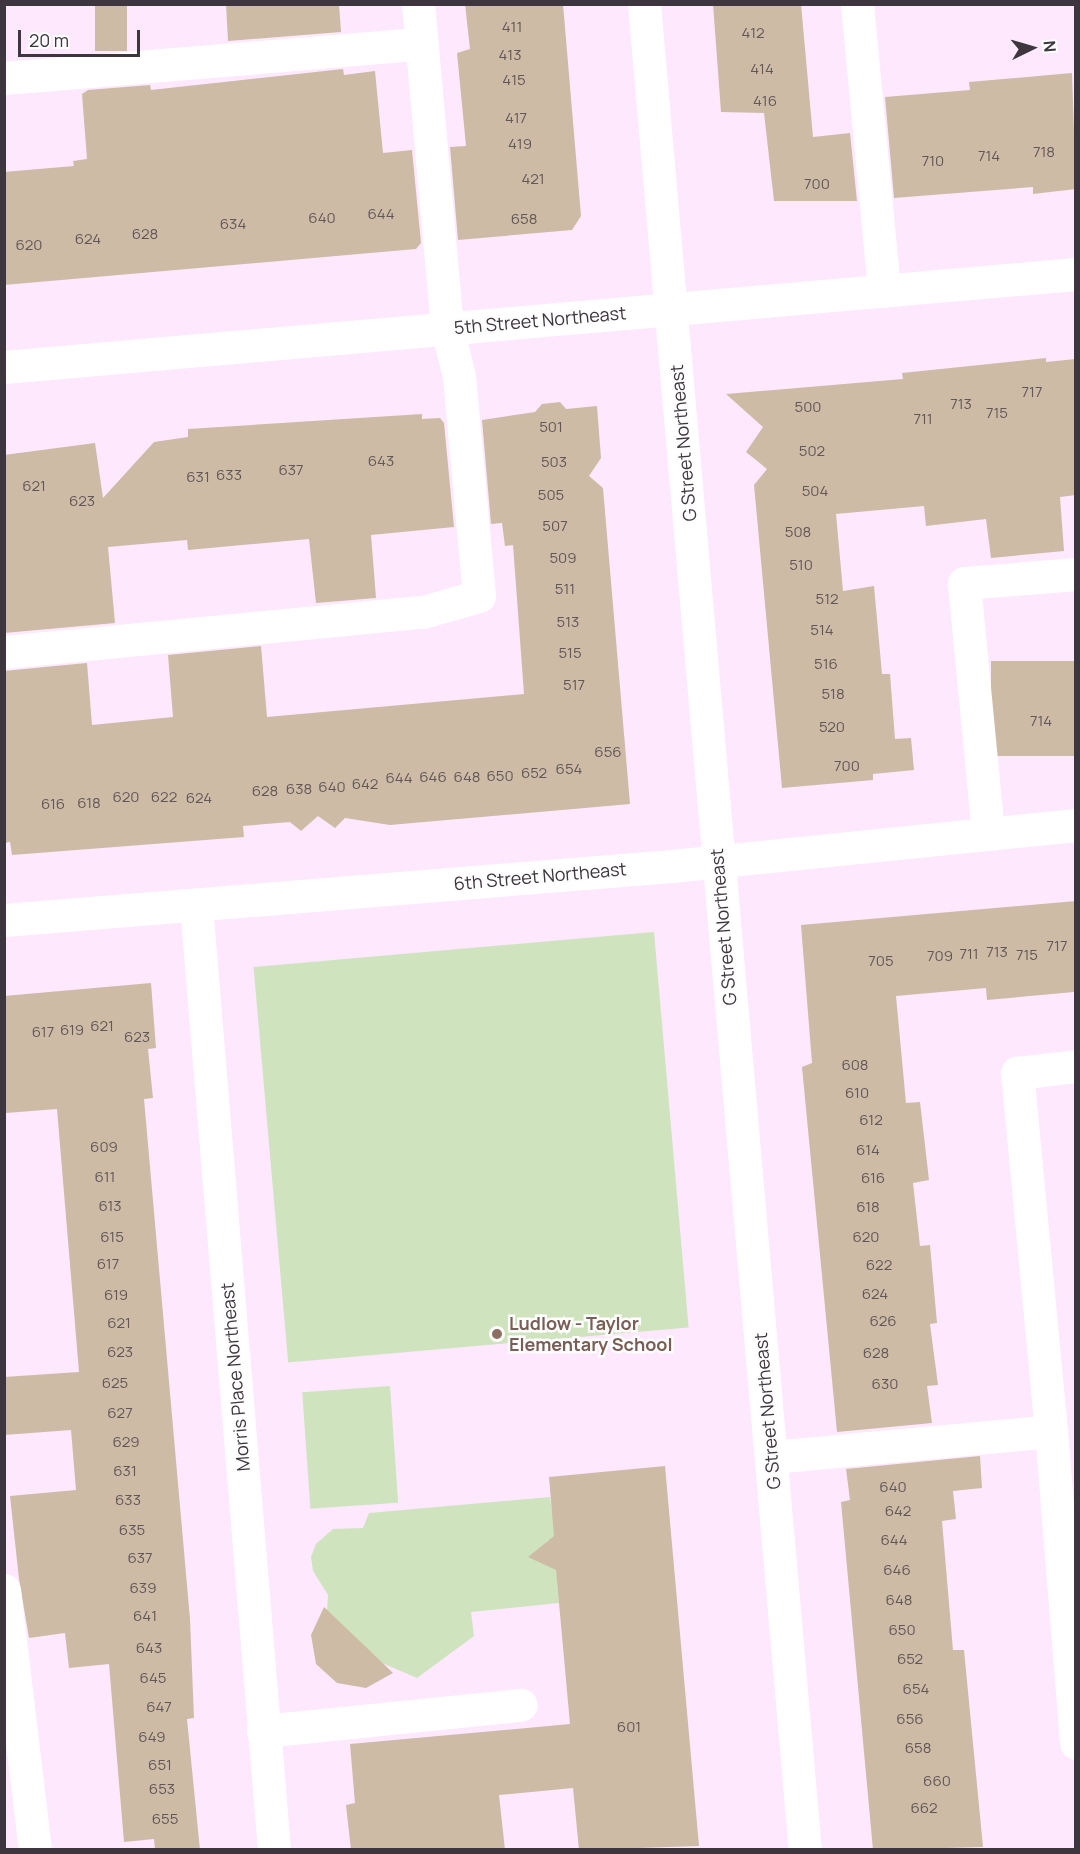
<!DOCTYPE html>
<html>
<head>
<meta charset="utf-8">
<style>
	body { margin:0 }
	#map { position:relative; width:1080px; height:1854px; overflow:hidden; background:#fde8fd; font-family:Manrope,sans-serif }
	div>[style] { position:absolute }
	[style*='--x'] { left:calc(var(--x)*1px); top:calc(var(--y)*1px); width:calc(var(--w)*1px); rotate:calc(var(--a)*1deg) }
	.green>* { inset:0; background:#cfe4be; transform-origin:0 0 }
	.building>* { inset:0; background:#cdbba6; transform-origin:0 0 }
	.minor>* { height:33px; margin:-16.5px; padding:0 16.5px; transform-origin:16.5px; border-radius:16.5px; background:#fff }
	.dots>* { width:16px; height:16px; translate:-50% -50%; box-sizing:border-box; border:3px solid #fdfdfd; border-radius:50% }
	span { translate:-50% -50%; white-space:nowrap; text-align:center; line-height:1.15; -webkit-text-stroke:5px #fdfdfd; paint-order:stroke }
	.number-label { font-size:15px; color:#625758 }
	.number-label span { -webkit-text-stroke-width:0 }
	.street-label { font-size:18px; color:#3e363e }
	.education-label { font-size:18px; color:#785e54; font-weight:700 }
	.left { translate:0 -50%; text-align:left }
	.frame { position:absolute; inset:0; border:6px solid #3e363e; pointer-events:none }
	.north { position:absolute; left:1002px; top:18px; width:60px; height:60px; -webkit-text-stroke:4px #fdfdfd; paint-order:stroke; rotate:85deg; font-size:16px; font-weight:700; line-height:24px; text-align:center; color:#3e363e }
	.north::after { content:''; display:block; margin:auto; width:21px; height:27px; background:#3e363e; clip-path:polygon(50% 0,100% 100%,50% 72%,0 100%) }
	.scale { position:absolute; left:18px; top:30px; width:122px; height:27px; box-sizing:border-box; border:3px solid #3e363e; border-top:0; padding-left:8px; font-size:18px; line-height:21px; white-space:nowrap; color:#3e363e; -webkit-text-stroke:4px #fdfdfd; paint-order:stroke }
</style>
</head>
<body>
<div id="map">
	<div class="green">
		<i style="left:654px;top:932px;width:397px;height:402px;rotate:85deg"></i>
		<i style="left:390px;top:1386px;width:117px;height:88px;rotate:86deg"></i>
		<i style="clip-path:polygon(550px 1497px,556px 1539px,547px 1541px,540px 1551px,556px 1567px,559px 1603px,471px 1612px,474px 1636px,417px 1678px,382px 1663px,327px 1611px,328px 1595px,313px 1571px,311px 1557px,316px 1544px,333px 1529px,363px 1528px,369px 1513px)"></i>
	</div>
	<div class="building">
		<i style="left:95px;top:4px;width:32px;height:47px"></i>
		<i style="clip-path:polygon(226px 4px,339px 4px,341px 32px,228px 41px)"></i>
		<i style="clip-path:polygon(465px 4px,563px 4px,581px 216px,572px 230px,458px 240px,450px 147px,466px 146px,457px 53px,470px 49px)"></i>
		<i style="clip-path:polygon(713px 4px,801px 4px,813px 137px,850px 133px,857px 201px,774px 201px,764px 113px,721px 112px)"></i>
		<i style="clip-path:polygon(343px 69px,344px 75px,375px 71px,383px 153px,412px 150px,421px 243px,416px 249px,4px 285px,4px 172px,74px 166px,73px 161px,87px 159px,82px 94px,88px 90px,150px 85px,151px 90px)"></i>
		<i style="clip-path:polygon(1072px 73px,1076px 189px,1033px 194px,1033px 187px,894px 198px,885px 97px,970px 90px,969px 82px)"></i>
		<i style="clip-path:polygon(1046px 358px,1046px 362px,1076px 359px,1076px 495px,1060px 497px,1064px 551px,991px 558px,986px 519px,926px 526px,924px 506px,836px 514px,843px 591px,874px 586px,882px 674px,890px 674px,895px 739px,911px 738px,914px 770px,873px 774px,873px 780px,782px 788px,754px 485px,767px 469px,746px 452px,763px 427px,726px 394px,903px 379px,902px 373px)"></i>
		<i style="clip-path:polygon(560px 402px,566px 409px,597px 406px,601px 458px,589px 476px,603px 488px,630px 804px,390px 825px,345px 818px,335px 828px,318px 816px,301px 831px,290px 822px,243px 826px,244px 837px,12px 855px,10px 842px,4px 843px,4px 671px,87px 663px,92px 725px,173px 717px,168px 655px,261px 646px,267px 717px,524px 694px,513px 545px,505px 546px,502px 523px,491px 524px,482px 420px,535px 412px,542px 404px)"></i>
		<i style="clip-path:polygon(422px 414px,422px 419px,440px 418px,444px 423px,454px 527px,371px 535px,376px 598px,316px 603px,309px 539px,188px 550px,187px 540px,108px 547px,115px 623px,4px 633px,4px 455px,95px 443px,103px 498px,154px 442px,188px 437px,188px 429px)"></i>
		<i style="left:1076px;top:661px;width:95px;height:85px;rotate:90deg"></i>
		<i style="clip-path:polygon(1076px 901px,1074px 992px,987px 1000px,986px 988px,896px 996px,906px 1103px,920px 1102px,929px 1180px,913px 1183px,920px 1246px,930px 1245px,937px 1323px,930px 1324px,938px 1385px,927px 1386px,932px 1423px,837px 1432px,802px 1067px,812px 1063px,801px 925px)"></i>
		<i style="clip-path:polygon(151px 983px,156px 1048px,148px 1049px,153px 1098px,144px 1099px,190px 1619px,194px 1718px,187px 1719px,200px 1850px,155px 1850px,154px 1839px,124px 1842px,109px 1664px,69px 1668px,65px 1633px,29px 1638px,19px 1579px,10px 1496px,76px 1490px,71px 1430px,4px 1435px,4px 1377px,79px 1372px,57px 1109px,6px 1113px,4px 996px)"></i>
		<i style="clip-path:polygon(980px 1456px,982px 1488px,953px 1491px,956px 1519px,942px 1521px,953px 1650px,964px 1650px,983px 1847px,873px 1850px,841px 1502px,850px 1500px,846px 1469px)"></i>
		<i style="clip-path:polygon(665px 1466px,699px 1846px,579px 1850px,573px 1788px,499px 1795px,505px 1850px,351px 1850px,346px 1805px,355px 1803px,350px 1744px,570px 1724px,556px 1570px,528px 1557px,554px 1536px,549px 1477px)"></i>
		<i style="clip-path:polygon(324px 1607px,366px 1647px,393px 1673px,366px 1688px,337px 1683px,316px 1664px,311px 1635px)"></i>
	</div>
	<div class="minor">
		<i style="--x:644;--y:4;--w:1853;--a:85.02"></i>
		<i style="--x:857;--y:4;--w:288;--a:84.6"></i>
		<i style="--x:4;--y:78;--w:419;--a:-4.7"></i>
		<i style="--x:4;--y:367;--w:1076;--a:-4.96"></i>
		<i style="--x:4;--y:652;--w:421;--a:-5.5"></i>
		<i style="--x:423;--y:612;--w:58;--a:-15.9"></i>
		<i style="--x:479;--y:596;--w:221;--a:-95.2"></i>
		<i style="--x:459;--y:376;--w:49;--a:-104"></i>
		<i style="--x:447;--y:328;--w:325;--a:-95.1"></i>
		<i style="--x:988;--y:833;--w:251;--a:-95.5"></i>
		<i style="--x:964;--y:583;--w:112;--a:-4.6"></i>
		<i style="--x:196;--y:905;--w:948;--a:85.28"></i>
		<i style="--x:4;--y:920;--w:670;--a:-4.62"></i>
		<i style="--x:672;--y:866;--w:406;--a:-5.8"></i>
		<i style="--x:1051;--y:1431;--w:360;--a:-95.4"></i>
		<i style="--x:1017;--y:1073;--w:59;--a:-6.8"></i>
		<i style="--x:772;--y:1457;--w:280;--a:-5.3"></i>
		<i style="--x:1051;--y:1431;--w:313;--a:85.4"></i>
		<i style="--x:4;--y:1590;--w:262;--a:83.2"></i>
		<i style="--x:263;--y:1731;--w:259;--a:-5.8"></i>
	</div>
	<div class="dots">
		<i style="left:497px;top:1334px;background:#8d6e63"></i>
	</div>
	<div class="number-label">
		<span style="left:512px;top:27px">411</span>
		<span style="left:753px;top:33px">412</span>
		<span style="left:510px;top:55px">413</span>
		<span style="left:762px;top:69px">414</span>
		<span style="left:514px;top:80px">415</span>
		<span style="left:765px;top:101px">416</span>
		<span style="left:516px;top:118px">417</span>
		<span style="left:520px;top:144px">419</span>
		<span style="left:1044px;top:152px">718</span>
		<span style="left:989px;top:156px">714</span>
		<span style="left:933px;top:161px">710</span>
		<span style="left:533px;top:179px">421</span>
		<span style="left:817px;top:184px">700</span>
		<span style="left:381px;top:214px">644</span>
		<span style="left:322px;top:218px">640</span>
		<span style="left:524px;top:219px">658</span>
		<span style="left:233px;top:224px">634</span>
		<span style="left:145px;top:234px">628</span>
		<span style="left:88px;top:239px">624</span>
		<span style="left:29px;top:245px">620</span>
		<span style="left:1032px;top:392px">717</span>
		<span style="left:961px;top:404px">713</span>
		<span style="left:808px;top:407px">500</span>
		<span style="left:997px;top:413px">715</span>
		<span style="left:923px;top:419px">711</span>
		<span style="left:551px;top:427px">501</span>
		<span style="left:812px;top:451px">502</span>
		<span style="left:381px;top:461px">643</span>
		<span style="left:554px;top:462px">503</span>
		<span style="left:291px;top:470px">637</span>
		<span style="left:229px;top:475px">633</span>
		<span style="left:198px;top:477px">631</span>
		<span style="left:34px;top:486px">621</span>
		<span style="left:815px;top:491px">504</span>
		<span style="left:551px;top:495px">505</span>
		<span style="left:82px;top:501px">623</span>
		<span style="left:555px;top:526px">507</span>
		<span style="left:798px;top:532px">508</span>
		<span style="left:563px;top:558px">509</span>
		<span style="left:801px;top:565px">510</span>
		<span style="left:565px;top:589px">511</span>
		<span style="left:827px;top:599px">512</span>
		<span style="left:568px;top:622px">513</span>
		<span style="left:822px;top:630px">514</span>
		<span style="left:570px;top:653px">515</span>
		<span style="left:826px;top:664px">516</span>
		<span style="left:574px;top:685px">517</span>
		<span style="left:833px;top:694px">518</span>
		<span style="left:1041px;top:721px">714</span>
		<span style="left:832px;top:727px">520</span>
		<span style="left:608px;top:752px">656</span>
		<span style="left:847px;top:766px">700</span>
		<span style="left:569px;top:769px">654</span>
		<span style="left:534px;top:773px">652</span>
		<span style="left:500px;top:776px">650</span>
		<span style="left:433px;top:777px">646</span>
		<span style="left:467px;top:777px">648</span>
		<span style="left:399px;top:778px">644</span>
		<span style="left:365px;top:784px">642</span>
		<span style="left:332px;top:787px">640</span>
		<span style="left:299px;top:789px">638</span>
		<span style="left:265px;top:791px">628</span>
		<span style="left:126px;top:797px">620</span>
		<span style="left:164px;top:797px">622</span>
		<span style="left:199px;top:798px">624</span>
		<span style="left:89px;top:803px">618</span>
		<span style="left:53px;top:804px">616</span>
		<span style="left:1057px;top:946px">717</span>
		<span style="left:997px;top:952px">713</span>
		<span style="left:969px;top:954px">711</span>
		<span style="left:1027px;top:955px">715</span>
		<span style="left:940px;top:956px">709</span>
		<span style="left:881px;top:961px">705</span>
		<span style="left:102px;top:1026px">621</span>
		<span style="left:72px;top:1030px">619</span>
		<span style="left:43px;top:1032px">617</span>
		<span style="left:137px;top:1037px">623</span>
		<span style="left:855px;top:1065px">608</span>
		<span style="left:857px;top:1093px">610</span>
		<span style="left:871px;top:1120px">612</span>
		<span style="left:104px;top:1147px">609</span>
		<span style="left:868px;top:1150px">614</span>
		<span style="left:105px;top:1177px">611</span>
		<span style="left:873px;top:1178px">616</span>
		<span style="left:110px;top:1206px">613</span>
		<span style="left:868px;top:1207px">618</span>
		<span style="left:112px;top:1237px">615</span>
		<span style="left:866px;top:1237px">620</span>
		<span style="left:108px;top:1264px">617</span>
		<span style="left:879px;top:1265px">622</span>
		<span style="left:875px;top:1294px">624</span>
		<span style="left:116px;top:1295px">619</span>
		<span style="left:883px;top:1321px">626</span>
		<span style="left:119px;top:1323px">621</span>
		<span style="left:120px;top:1352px">623</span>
		<span style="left:876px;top:1353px">628</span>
		<span style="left:115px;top:1383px">625</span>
		<span style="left:885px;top:1384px">630</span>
		<span style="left:120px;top:1413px">627</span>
		<span style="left:126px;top:1442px">629</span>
		<span style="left:125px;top:1471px">631</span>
		<span style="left:893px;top:1487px">640</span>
		<span style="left:128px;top:1500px">633</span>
		<span style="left:898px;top:1511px">642</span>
		<span style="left:132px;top:1530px">635</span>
		<span style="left:894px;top:1540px">644</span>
		<span style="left:140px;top:1558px">637</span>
		<span style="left:897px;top:1570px">646</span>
		<span style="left:143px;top:1588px">639</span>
		<span style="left:899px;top:1600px">648</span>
		<span style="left:145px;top:1616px">641</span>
		<span style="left:902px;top:1630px">650</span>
		<span style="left:149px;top:1648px">643</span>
		<span style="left:910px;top:1659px">652</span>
		<span style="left:153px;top:1678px">645</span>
		<span style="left:916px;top:1689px">654</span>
		<span style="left:159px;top:1707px">647</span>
		<span style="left:910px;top:1719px">656</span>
		<span style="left:629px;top:1727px">601</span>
		<span style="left:152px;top:1737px">649</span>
		<span style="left:918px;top:1748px">658</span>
		<span style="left:160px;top:1765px">651</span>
		<span style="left:937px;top:1781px">660</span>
		<span style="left:162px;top:1789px">653</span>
		<span style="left:924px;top:1808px">662</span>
		<span style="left:165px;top:1819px">655</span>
	</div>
	<div class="street-label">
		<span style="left:540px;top:320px;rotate:-5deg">5th Street Northeast</span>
		<span style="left:683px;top:443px;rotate:-95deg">G Street Northeast</span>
		<span style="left:540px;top:876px;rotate:-5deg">6th Street Northeast</span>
		<span style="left:723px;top:927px;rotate:-95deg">G Street Northeast</span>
		<span style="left:235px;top:1377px;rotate:-95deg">Morris Place Northeast</span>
		<span style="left:767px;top:1411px;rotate:-95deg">G Street Northeast</span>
	</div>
	<div class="education-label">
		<span class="left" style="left:509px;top:1334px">Ludlow - Taylor<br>Elementary School</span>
	</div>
	<div class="frame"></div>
	<div class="north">N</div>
	<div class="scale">20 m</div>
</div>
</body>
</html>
